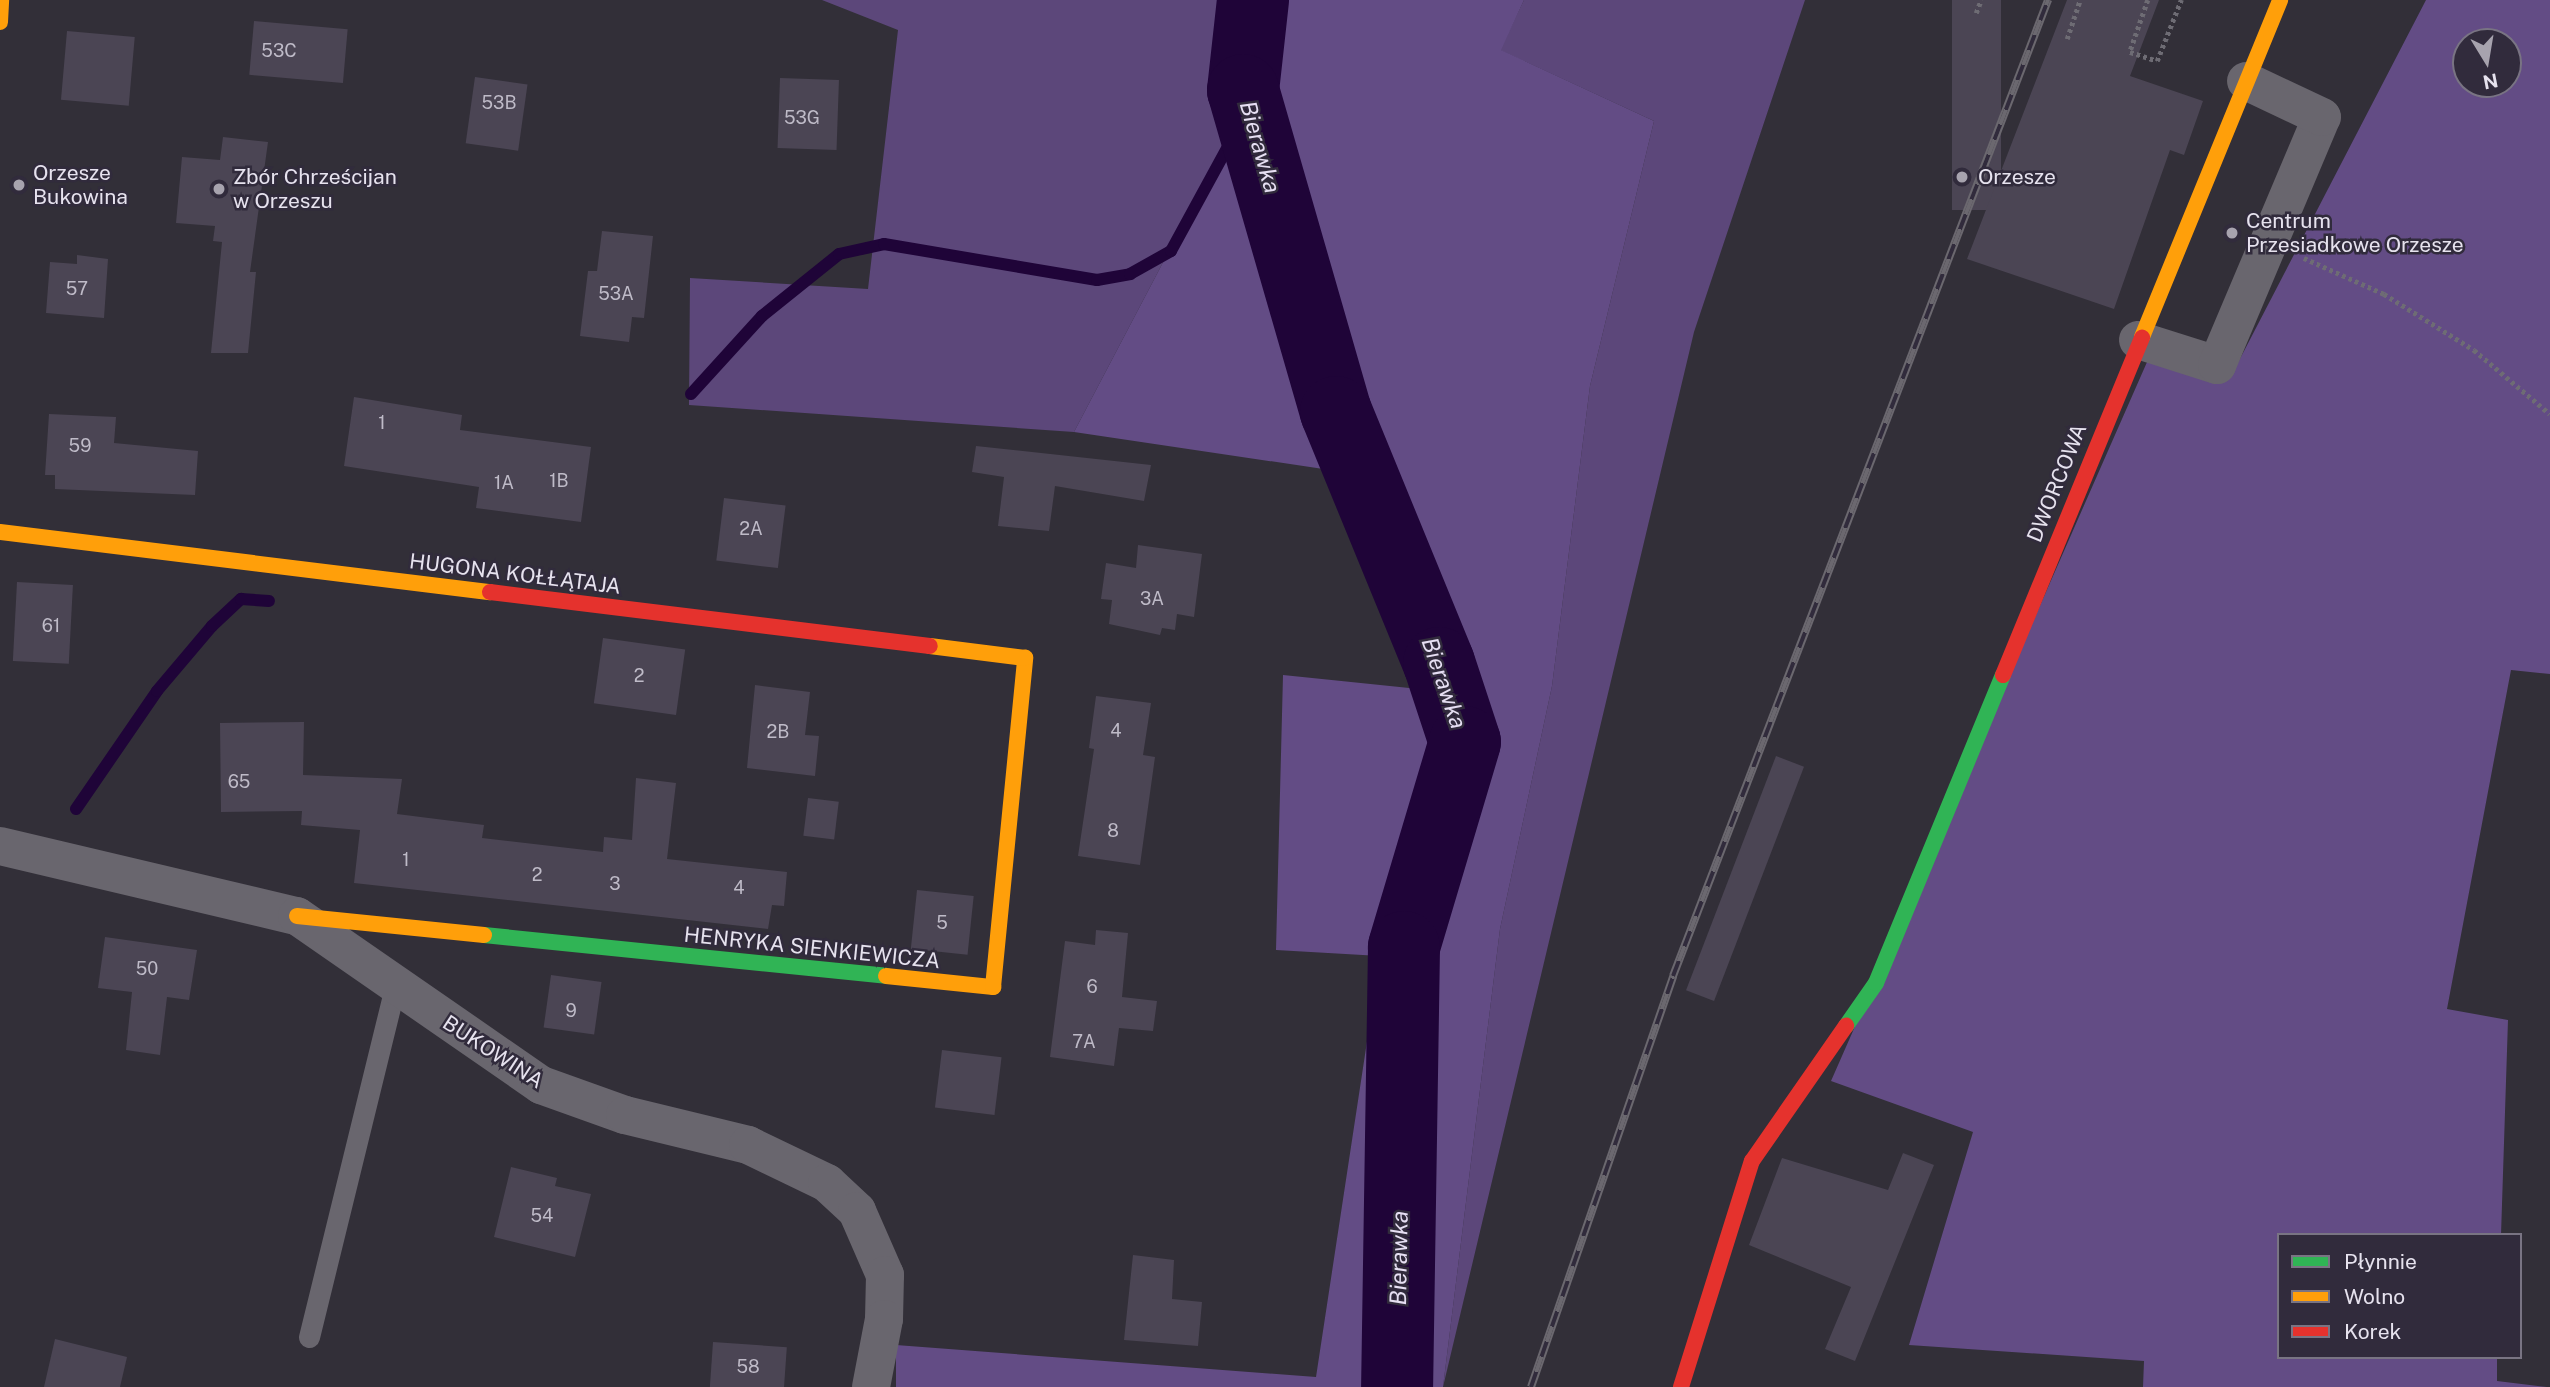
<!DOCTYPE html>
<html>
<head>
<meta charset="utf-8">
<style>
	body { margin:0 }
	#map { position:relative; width:2550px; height:1387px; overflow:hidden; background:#322f38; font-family:"Public Sans",sans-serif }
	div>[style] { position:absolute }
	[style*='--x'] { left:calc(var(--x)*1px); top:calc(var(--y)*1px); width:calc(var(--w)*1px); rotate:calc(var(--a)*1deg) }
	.green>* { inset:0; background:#5c477a }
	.forest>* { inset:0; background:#634c85 }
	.stream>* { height:12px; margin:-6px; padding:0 6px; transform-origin:6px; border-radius:6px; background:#1f0438 }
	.river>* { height:72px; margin:-36px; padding:0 36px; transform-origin:36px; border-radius:36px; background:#1f0438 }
	.building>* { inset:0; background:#4b4554; transform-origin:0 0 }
	.path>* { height:4.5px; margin-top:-2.25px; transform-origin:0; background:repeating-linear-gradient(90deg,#6e6c74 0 3.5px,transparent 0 7px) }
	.lane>* { height:21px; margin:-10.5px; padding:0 10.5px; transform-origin:10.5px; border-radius:10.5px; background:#69666e }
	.street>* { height:38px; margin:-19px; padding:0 19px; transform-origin:19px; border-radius:19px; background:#69666e }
	.fast>* { height:16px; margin:-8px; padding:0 8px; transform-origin:8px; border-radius:8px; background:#30b455 }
	.slow>* { height:16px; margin:-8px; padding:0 8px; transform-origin:8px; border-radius:8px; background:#ff9f0a }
	.jam>* { height:16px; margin:-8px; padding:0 8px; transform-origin:8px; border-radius:8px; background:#e5322d }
	.rail>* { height:8px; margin-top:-4px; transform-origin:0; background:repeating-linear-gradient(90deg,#312b3c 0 16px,#6b686f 0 32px); box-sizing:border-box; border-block:2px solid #6b686f }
	.dots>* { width:19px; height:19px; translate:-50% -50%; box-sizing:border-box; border:4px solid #312b3c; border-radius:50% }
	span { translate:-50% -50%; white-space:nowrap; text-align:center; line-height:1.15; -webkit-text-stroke:5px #312b3c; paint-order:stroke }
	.number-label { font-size:18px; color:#bfbbc8 }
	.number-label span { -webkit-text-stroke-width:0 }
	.poi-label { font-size:21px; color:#e6e2ee }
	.left { translate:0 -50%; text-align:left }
	.street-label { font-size:21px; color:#e6e2ee }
	.water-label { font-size:23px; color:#e6dff3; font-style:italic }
	.legend { position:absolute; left:2277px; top:1233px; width:245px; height:126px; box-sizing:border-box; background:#312b3c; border:2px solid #797483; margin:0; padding:9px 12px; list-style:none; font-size:21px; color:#e6e2ee }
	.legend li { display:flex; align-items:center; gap:14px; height:35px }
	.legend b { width:35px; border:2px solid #797483 }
	.north { position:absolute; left:2452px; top:28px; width:70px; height:70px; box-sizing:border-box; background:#312b3c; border:2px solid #797483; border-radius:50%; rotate:169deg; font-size:19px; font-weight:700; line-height:28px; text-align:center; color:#e6e2ee }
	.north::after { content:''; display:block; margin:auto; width:24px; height:32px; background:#a7a3ae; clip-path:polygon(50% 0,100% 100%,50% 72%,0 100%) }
</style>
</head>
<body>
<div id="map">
	<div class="green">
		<i style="clip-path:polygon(822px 0,1280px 0,1275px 49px,1074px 432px,689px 405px,690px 278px,868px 289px,898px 30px)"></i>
		<i style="clip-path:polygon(1524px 0,1805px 0,1694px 332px,1443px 1387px,1500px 929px,1552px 686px,1590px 386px,1654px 121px,1500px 50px)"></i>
	</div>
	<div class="forest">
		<i style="clip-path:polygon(1280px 0,1524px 0,1501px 50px,1654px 121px,1590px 386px,1552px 686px,1500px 929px,1443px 1387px,896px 1387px,896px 1345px,1316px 1377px,1380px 956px,1276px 950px,1283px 675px,1419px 689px,1330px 470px,1074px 432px,1275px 49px)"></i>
		<i style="clip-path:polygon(evenodd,2426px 0,2550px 0,2550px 674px,2511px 670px,2447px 1009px,2508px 1020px,2501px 1235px,2279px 1235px,2279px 1357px,2497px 1357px,2497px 1381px,2547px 1387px,2143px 1387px,2144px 1361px,1909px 1345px,1973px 1132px,1831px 1081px,2151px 353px,2230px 378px,2426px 0,2466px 42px,2508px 42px,2508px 84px,2466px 84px,2466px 42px)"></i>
	</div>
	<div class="stream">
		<i style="--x:691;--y:394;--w:105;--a:-47.7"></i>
		<i style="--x:762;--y:316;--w:99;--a:-38.8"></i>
		<i style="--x:839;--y:254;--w:46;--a:-12.5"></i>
		<i style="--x:884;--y:244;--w:216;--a:9.6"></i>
		<i style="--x:1097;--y:280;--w:34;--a:-10"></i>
		<i style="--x:1130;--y:274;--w:47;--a:-29.3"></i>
		<i style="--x:1171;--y:251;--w:163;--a:-61.4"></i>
		<i style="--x:76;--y:809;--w:143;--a:-55.5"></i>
		<i style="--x:157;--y:691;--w:85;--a:-49.8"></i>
		<i style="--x:212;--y:626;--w:40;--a:-43"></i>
		<i style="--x:241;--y:599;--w:28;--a:4"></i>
	</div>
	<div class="river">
		<i style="--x:1253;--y:0;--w:91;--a:96.3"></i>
		<i style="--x:1243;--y:90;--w:335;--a:73.9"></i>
		<i style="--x:1336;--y:412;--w:271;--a:67.7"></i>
		<i style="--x:1439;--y:663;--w:83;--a:71.8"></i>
		<i style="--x:1465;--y:742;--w:214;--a:106.6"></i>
		<i style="--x:1404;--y:947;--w:440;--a:90.9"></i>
	</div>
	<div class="building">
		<i style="left:1952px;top:0;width:49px;height:210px"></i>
		<i style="clip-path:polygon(2067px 0,2159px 0,2130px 76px,2203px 101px,2184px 155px,2170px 150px,2114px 309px,1967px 259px)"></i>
		<i style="left:254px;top:21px;width:94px;height:54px;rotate:5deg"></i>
		<i style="left:67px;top:31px;width:68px;height:69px;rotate:5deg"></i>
		<i style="left:475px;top:77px;width:53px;height:67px;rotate:8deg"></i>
		<i style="left:780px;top:78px;width:59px;height:70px;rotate:2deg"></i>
		<i style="clip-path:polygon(223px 137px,268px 142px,250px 272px,256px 272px,248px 353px,211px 353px,222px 242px,213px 241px,215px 226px,176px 223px,182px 157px,220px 160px)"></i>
		<i style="clip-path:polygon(602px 231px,653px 236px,644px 318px,632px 317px,629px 342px,580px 336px,588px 271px,597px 271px)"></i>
		<i style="clip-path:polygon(77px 255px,108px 259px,104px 318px,46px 313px,50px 262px,77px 264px)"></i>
		<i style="clip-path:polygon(354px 397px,462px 415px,460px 430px,591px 447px,581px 522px,476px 508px,479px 487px,344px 466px)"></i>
		<i style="clip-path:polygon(49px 414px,116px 417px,114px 443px,198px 451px,195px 495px,55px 489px,55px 475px,45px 475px)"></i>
		<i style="clip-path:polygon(976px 446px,1151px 465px,1144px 501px,1055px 486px,1049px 531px,998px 526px,1004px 477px,972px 472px)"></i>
		<i style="left:724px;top:498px;width:62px;height:63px;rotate:7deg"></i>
		<i style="clip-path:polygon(1138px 545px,1202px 554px,1194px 617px,1177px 614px,1175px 630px,1162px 628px,1160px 635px,1109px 624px,1112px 600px,1101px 599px,1106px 563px,1136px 568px)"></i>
		<i style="left:17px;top:582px;width:56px;height:79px;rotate:3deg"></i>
		<i style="left:603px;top:638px;width:83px;height:66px;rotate:8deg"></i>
		<i style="clip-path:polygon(755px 685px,810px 692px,805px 735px,819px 736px,815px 776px,747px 768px)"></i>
		<i style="clip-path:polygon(1096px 696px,1151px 703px,1143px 755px,1155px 757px,1140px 865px,1078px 856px,1094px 749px,1089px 748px)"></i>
		<i style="clip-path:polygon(304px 722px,303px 775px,402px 779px,397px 814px,484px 825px,482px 838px,603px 852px,604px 837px,632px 840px,636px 778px,676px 783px,667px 859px,787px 872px,784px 906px,772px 905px,768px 929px,354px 883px,360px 830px,301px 825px,302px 811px,221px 812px,220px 723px)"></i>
		<i style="left:1776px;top:756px;width:30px;height:251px;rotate:21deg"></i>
		<i style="left:808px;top:798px;width:31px;height:38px;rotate:7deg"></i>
		<i style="left:917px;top:890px;width:57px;height:59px;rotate:6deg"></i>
		<i style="clip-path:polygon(1096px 930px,1128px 933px,1122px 997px,1157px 1001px,1153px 1031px,1119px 1028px,1114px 1066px,1050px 1057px,1065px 941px,1095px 945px)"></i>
		<i style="clip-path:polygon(105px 937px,197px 950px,189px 1000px,167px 997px,160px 1055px,126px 1050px,132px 992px,98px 988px)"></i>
		<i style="left:551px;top:975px;width:51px;height:53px;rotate:8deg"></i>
		<i style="left:942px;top:1050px;width:60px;height:58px;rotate:7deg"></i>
		<i style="clip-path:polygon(1903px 1153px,1934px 1165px,1855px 1361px,1825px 1349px,1851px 1287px,1749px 1245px,1782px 1158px,1888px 1190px)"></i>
		<i style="clip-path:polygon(511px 1167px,557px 1178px,555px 1186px,591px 1194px,575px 1257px,494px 1237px)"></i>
		<i style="clip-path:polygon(1133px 1255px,1174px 1260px,1172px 1299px,1202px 1302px,1198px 1346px,1124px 1340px)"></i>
		<i style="clip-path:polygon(55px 1339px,127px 1357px,120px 1387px,44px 1387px)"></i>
		<i style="left:713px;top:1342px;width:74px;height:45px;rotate:4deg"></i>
	</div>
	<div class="path">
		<i style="--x:2148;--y:0;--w:55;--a:109.1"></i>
		<i style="--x:2130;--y:52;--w:28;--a:18"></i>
		<i style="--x:2157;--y:61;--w:66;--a:-68.5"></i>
		<i style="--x:1976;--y:13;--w:14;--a:-69"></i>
		<i style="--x:2067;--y:39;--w:41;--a:-71.6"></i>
		<i style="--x:2304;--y:258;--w:88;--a:24.2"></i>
		<i style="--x:2384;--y:294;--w:106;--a:31.9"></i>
		<i style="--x:2474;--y:350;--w:99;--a:40.1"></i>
	</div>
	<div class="lane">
		<i style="--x:309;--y:1337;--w:361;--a:-76.2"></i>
	</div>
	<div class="street">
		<i style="--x:2138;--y:340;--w:83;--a:17.6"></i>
		<i style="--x:2217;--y:365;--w:269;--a:-67.1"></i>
		<i style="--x:2322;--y:117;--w:84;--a:-154.7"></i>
		<i style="--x:0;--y:846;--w:305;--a:13.3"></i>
		<i style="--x:297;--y:916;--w:297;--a:34.7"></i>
		<i style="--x:541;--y:1085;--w:89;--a:19.7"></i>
		<i style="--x:625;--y:1115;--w:127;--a:13.7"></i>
		<i style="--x:748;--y:1145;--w:88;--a:25.7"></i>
		<i style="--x:827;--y:1183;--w:41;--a:43"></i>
		<i style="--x:857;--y:1211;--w:70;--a:66.4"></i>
		<i style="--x:885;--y:1275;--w:44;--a:91.3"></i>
		<i style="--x:884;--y:1319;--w:69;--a:100.8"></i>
	</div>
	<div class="fast">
		<i style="--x:484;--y:935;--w:404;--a:5.8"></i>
		<i style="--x:1846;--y:1026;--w:52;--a:-55.1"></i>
		<i style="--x:1876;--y:983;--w:333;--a:-67.6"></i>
	</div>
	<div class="slow">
		<i style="--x:0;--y:22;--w:22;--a:-87"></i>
		<i style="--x:2142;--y:337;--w:364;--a:-67.7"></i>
		<i style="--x:0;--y:532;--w:494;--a:7"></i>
		<i style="--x:297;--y:916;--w:188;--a:5.8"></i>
		<i style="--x:886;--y:976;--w:108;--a:5.9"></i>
		<i style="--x:993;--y:987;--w:331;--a:-84.4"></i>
		<i style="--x:1025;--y:658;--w:96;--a:-172.8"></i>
	</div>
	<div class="jam">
		<i style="--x:490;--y:592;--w:443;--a:7"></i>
		<i style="--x:2003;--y:675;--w:365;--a:-67.6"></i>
		<i style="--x:1681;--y:1387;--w:237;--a:-72.6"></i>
		<i style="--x:1752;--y:1161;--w:165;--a:-55.2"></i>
	</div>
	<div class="rail">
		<i style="--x:1531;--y:1387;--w:435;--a:-70.9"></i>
		<i style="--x:1673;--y:976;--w:1046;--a:-68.98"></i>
	</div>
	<div class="dots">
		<i style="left:1962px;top:177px;background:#a7a3ae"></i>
		<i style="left:19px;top:185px;background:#a7a3ae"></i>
		<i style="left:219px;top:189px;background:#a7a3ae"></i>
		<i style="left:2232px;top:233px;background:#a7a3ae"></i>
	</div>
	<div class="number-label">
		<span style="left:279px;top:51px">53C</span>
		<span style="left:499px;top:103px">53B</span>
		<span style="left:802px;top:118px">53G</span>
		<span style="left:77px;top:289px">57</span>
		<span style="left:616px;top:294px">53A</span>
		<span style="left:382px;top:423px">1</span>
		<span style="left:80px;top:446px">59</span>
		<span style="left:559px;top:481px">1B</span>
		<span style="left:504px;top:483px">1A</span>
		<span style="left:751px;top:529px">2A</span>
		<span style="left:1152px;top:599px">3A</span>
		<span style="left:51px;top:626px">61</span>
		<span style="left:639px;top:676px">2</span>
		<span style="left:1116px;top:731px">4</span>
		<span style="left:778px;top:732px">2B</span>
		<span style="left:239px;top:782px">65</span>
		<span style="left:1113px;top:831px">8</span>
		<span style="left:406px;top:860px">1</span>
		<span style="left:537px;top:875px">2</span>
		<span style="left:615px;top:884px">3</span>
		<span style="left:739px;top:888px">4</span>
		<span style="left:942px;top:923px">5</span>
		<span style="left:147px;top:969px">50</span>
		<span style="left:1092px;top:987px">6</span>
		<span style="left:571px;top:1011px">9</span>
		<span style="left:1084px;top:1042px">7A</span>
		<span style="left:542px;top:1216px">54</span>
		<span style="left:748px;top:1367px">58</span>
	</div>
	<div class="poi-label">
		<span class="left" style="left:33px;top:185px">Orzesze<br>Bukowina</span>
		<span class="left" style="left:233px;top:189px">Zbór Chrześcijan<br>w Orzeszu</span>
		<span class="left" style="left:1978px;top:177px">Orzesze</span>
		<span class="left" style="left:2246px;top:233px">Centrum<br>Przesiadkowe Orzesze</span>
	</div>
	<div class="street-label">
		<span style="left:2057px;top:483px;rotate:-68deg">DWORCOWA</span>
		<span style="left:515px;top:574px;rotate:7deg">HUGONA KOŁŁĄTAJA</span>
		<span style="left:812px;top:948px;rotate:6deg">HENRYKA SIENKIEWICZA</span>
		<span style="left:493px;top:1052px;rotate:33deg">BUKOWINA</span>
	</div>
	<div class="water-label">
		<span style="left:1260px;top:147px;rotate:74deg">Bierawka</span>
		<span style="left:1444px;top:683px;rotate:71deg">Bierawka</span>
		<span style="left:1399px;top:1258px;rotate:-89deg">Bierawka</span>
	</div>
	<ul class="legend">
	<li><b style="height:9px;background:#30b455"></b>Płynnie</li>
	<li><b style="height:9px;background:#ff9f0a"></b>Wolno</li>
	<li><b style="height:9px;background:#e5322d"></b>Korek</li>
	</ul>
	<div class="north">N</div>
</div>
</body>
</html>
